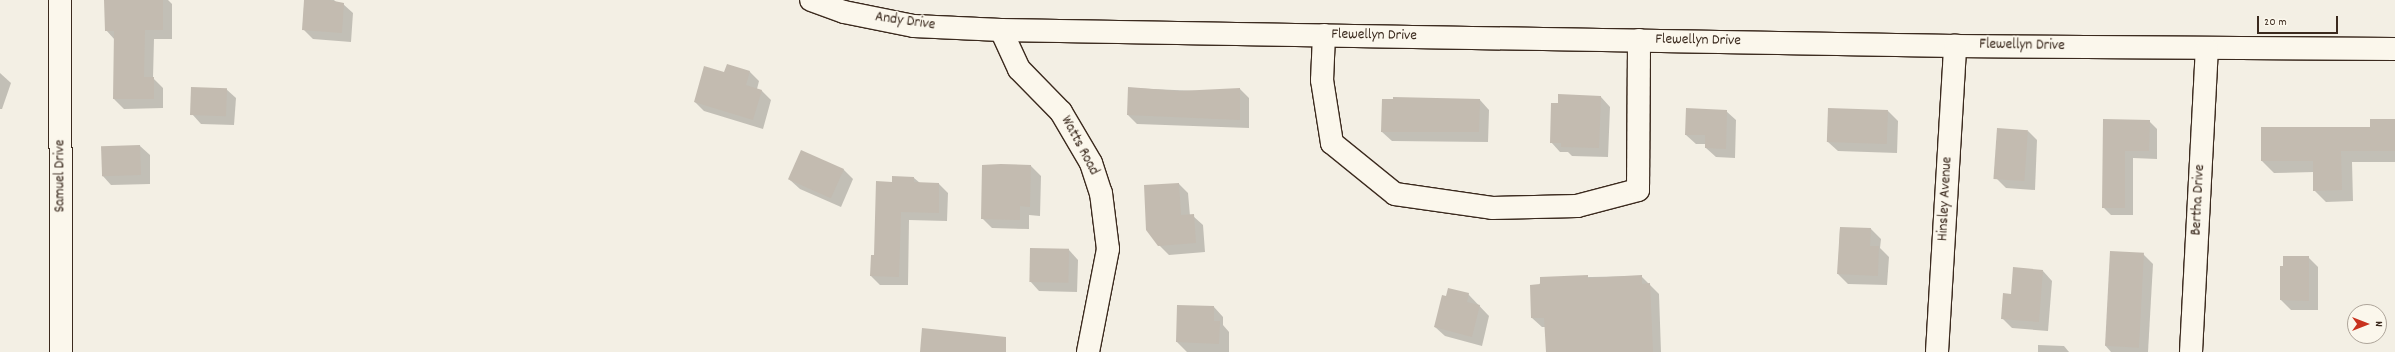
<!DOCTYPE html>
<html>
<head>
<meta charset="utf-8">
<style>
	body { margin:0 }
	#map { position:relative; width:2395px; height:352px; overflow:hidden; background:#f3efe4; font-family:Dekko,sans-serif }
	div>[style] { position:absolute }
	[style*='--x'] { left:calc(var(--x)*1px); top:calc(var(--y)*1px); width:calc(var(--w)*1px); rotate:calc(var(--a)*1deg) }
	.shadow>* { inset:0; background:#0003 }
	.building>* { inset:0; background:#c3bbb0; transform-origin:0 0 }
	.roads { filter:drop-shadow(1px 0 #3b2a1e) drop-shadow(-1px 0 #3b2a1e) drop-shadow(0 1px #3b2a1e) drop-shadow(0 -1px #3b2a1e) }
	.minor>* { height:22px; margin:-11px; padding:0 11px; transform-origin:11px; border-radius:11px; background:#fbf7ec }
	span { translate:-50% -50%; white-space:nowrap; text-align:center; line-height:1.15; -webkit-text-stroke:3px #fbf7ec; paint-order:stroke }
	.street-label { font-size:15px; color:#3b2a1e }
	.north { position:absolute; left:2347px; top:304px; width:40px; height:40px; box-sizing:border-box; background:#fbf7ec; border:1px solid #aea59a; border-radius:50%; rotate:90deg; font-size:11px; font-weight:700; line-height:16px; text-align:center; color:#3b2a1e }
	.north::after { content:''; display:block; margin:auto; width:14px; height:18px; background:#c8321e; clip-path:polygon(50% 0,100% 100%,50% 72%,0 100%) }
	.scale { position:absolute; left:2257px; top:16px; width:81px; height:18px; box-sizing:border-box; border:2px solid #3b2a1e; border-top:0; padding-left:5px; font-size:12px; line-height:14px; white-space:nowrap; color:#3b2a1e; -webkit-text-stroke:3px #fbf7ec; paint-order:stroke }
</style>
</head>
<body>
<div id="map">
	<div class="shadow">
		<i style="clip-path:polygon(105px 0,168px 0,172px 4px,172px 39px,154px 39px,153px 78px,163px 88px,163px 108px,124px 109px,114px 99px,115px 40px,106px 30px)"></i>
		<i style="clip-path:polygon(305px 0,334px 0,337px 3px,343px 4px,353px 13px,351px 42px,313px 39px,303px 29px)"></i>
		<i style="clip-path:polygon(750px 72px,759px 81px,757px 89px,762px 91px,771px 100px,763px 129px,704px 111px,695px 102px,725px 74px)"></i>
		<i style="clip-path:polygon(0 73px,11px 83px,2px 109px,0 109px)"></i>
		<i style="clip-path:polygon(1129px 88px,1220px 92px,1220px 89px,1240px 89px,1249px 98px,1249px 128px,1137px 124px,1128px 115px)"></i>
		<i style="clip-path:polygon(226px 89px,236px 98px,234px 125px,201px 124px,192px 114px)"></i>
		<i style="clip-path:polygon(1601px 97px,1610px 107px,1608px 157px,1572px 156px,1568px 152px,1560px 152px,1551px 142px,1559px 104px)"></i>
		<i style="clip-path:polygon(1480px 100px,1489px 110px,1488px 142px,1392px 141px,1382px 132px)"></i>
		<i style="clip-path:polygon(1726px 111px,1736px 120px,1735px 158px,1716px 157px,1706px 148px,1706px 144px,1696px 144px,1686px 135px)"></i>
		<i style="clip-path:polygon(1888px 111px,1898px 121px,1897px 153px,1838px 151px,1828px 142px)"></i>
		<i style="clip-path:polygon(2104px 120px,2149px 121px,2157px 129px,2157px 159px,2133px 158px,2133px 215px,2111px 215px,2103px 207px)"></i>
		<i style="clip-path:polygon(2395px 120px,2395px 162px,2352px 162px,2353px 201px,2326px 202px,2314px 190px,2314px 172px,2274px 173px,2262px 161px,2262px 128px,2371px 128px)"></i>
		<i style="clip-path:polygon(2028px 131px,2037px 140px,2035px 190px,2006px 188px,1996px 178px)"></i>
		<i style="clip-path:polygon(140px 146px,150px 155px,150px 184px,111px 185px,102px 175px)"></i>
		<i style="clip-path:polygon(983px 166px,1031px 166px,1041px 176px,1040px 216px,1029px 215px,1029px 229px,992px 228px,982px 218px)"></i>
		<i style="clip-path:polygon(843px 169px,853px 179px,841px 207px,800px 189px,790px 180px)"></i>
		<i style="clip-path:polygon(914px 178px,920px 183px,939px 184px,948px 193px,947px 221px,909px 220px,908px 285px,880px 285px,871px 276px,893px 183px)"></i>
		<i style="clip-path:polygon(1179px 184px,1188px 193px,1190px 216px,1193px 216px,1203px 225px,1205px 252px,1169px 255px,1159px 245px)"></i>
		<i style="clip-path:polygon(1840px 228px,1871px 229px,1881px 239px,1880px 248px,1889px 257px,1887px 285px,1848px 284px,1838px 274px)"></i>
		<i style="clip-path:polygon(1069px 250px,1078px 260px,1077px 292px,1039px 291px,1030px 281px)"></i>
		<i style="clip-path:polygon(2143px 254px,2153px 264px,2148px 352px,2111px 352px,2105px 345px)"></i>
		<i style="clip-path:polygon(2308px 257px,2318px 267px,2318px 310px,2291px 310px,2281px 300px,2284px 267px)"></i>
		<i style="clip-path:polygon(2043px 271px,2052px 281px,2048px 331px,2012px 328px,2002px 318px,2012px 295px)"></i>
		<i style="clip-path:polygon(1641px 276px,1659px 294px,1661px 352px,1547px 352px,1546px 327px,1542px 327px,1532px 318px,1541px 278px)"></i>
		<i style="clip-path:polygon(1468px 294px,1489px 316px,1482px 346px,1445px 336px,1435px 327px,1446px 297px)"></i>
		<i style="clip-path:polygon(1178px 306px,1214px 307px,1223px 317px,1223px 325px,1229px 332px,1229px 352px,1187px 352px,1177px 342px)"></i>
		<i style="clip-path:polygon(2038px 345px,2064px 346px,2069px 352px,2038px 352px)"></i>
	</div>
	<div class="building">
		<i style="clip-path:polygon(104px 0,163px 0,163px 30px,145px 30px,144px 77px,154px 77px,154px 99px,113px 99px,114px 31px,105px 31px)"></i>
		<i style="clip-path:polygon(304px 0,329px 0,344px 3px,342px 33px,302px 30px)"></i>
		<i style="clip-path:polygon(727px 64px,750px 71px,746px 85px,762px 90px,753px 120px,694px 102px,704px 66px,724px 72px)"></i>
		<i style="left:191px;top:87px;width:36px;height:28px;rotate:2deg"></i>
		<i style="clip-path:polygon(1128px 87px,1179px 91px,1240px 88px,1240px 120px,1127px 115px)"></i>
		<i style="clip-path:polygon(1558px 94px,1601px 96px,1599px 148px,1561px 147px,1561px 143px,1550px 143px,1551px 103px,1558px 103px)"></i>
		<i style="clip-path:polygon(1393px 97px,1480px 99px,1479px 132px,1381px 132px,1382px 99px,1393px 99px)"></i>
		<i style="clip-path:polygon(1686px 108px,1727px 110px,1726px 149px,1705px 148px,1705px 135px,1685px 135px)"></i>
		<i style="left:1828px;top:108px;width:60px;height:34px;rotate:2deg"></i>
		<i style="clip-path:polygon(2103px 119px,2150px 120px,2149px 151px,2125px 151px,2125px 208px,2102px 208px)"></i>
		<i style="clip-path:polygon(2370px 119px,2395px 119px,2395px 151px,2341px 151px,2342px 190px,2313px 191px,2313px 161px,2261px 161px,2261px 127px,2370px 127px)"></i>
		<i style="left:1997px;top:128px;width:31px;height:51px;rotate:4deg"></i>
		<i style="left:140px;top:145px;width:30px;height:39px;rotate:88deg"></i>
		<i style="left:801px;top:150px;width:47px;height:32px;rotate:24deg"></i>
		<i style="clip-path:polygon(1001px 164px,1031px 165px,1030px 207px,1020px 206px,1020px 220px,981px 219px,982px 165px)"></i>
		<i style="clip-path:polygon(892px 176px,914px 177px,914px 182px,939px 183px,939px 213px,901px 212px,899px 277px,870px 276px,871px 255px,874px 255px,876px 181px,892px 182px)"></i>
		<i style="clip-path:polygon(1179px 183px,1181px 215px,1194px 214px,1196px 243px,1158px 246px,1146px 230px,1144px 185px)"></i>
		<i style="clip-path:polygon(1840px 227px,1871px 228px,1870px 246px,1879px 246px,1878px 276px,1837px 274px)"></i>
		<i style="left:1030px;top:248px;width:39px;height:34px;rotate:1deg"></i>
		<i style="left:2110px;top:251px;width:34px;height:95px;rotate:3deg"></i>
		<i style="clip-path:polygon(2283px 256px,2309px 256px,2309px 301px,2280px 300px,2280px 266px,2283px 266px)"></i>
		<i style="clip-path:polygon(2013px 267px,2043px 270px,2039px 322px,2001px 319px,2003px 293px,2011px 294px)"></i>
		<i style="clip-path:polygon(1588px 275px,1588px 278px,1642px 275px,1642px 284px,1650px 283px,1653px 352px,1546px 352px,1544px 318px,1531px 318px,1530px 285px,1540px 284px,1540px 277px)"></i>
		<i style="clip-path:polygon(1448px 288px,1469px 293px,1467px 302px,1480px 305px,1472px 337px,1434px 327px,1442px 295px,1446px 296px)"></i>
		<i style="clip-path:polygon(1177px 305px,1214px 306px,1214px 321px,1220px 321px,1219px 344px,1176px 342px)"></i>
		<i style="clip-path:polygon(922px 328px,1006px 337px,1006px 352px,920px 352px)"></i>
	</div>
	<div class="roads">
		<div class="minor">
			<i style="--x:60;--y:0;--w:352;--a:89.8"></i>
			<i style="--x:811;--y:0;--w:35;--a:20"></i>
			<i style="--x:844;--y:12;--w:71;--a:11.3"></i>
			<i style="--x:914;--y:26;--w:87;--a:2.6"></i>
			<i style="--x:1001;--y:30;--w:954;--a:0.96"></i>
			<i style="--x:1955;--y:46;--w:440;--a:0.4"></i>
			<i style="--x:1001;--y:30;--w:43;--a:65.2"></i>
			<i style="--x:1019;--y:69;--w:60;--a:45.7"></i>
			<i style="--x:1061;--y:112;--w:59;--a:59.5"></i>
			<i style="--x:1091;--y:163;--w:32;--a:72"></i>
			<i style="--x:1101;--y:193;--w:56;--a:82.9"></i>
			<i style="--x:1108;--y:249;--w:105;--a:101"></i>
			<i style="--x:1324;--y:35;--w:45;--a:92.5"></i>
			<i style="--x:1322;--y:80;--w:64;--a:81"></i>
			<i style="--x:1332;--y:143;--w:81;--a:39"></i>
			<i style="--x:1395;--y:194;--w:98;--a:8.2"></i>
			<i style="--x:1492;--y:208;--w:85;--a:-1.3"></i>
			<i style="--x:1577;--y:206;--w:63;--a:-14.7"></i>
			<i style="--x:1638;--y:190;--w:150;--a:-89.6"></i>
			<i style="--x:1937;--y:352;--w:307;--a:-86.6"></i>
			<i style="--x:2191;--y:352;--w:303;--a:-87"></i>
		</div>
	</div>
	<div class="street-label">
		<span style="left:905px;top:22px;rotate:8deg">Andy Drive</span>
		<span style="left:1374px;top:36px;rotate:1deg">Flewellyn Drive</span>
		<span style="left:1698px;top:41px;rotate:1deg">Flewellyn Drive</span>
		<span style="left:2022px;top:46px;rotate:1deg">Flewellyn Drive</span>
		<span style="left:1079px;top:146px;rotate:62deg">Watts Road</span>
		<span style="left:61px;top:176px;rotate:-90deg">Samuel Drive</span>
		<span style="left:1946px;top:199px;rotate:-87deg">Hinsley Avenue</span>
		<span style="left:2199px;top:200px;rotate:-87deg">Bertha Drive</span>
	</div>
	<div class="north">N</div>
	<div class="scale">20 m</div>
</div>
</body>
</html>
